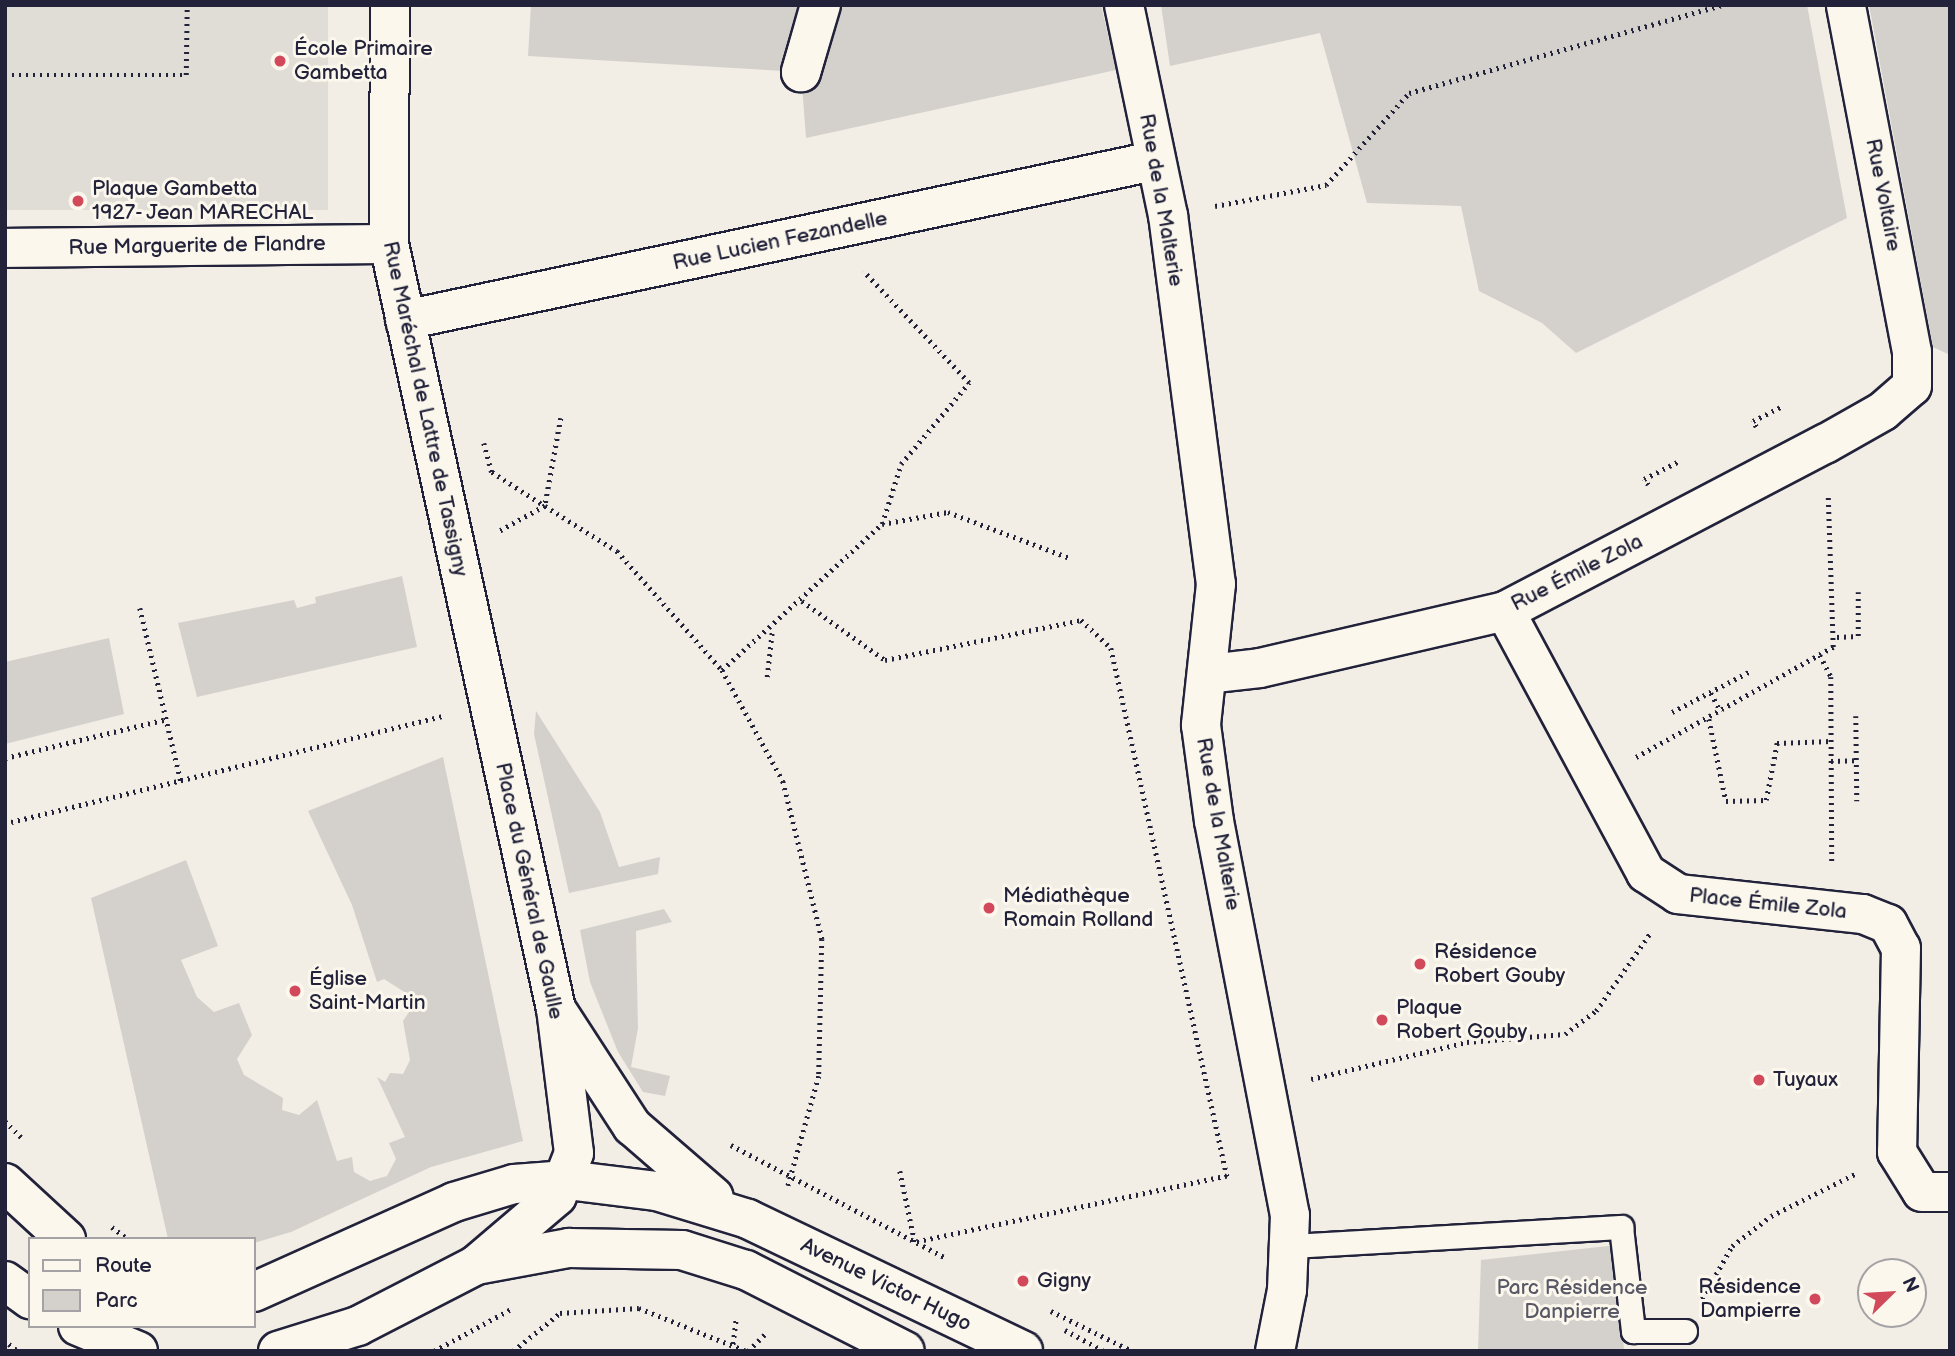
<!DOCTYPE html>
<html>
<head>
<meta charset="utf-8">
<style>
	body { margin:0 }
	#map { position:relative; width:1955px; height:1356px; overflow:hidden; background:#f2eee5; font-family:"Balsamiq Sans",sans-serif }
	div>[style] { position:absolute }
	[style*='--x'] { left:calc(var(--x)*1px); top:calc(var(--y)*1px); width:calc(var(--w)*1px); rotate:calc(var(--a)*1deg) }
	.built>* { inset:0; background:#e0dcd6; transform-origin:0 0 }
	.green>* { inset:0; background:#d4d1cc }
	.path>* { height:4.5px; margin-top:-2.25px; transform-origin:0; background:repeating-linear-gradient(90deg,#22223b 0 2px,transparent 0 7px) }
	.roads { filter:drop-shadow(2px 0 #22223b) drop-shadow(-2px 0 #22223b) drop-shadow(0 2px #22223b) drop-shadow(0 -2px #22223b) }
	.service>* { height:23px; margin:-11.5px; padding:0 11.5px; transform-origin:11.5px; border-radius:11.5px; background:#fbf7ec }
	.minor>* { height:38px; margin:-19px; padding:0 19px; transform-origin:19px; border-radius:19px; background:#fbf7ec }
	.tertiary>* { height:38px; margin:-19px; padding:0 19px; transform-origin:19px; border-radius:19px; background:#fbf7ec }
	.secondary>* { height:38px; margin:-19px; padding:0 19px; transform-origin:19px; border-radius:19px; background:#fbf7ec }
	.dots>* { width:19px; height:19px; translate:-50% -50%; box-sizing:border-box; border:4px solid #fbf7ec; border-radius:50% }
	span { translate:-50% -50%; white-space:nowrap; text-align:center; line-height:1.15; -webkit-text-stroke:6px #fbf7ec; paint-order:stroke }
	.poi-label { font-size:21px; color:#22223b }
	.left { translate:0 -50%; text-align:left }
	.right { translate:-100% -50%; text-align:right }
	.street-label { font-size:21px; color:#22223b }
	.park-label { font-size:21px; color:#575766 }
	.frame { position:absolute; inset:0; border:7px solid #22223b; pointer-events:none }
	.legend { position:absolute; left:28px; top:1237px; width:228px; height:91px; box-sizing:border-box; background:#fbf7ec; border:2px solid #a4a2a5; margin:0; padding:9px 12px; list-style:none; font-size:21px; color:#22223b }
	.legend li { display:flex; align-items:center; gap:14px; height:35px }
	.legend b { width:35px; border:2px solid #a4a2a5 }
	.north { position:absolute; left:1857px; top:1258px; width:70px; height:70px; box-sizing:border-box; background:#fbf7ec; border:2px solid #a4a2a5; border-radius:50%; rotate:66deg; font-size:19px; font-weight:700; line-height:28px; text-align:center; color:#22223b }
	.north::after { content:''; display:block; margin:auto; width:24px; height:32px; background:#d1495b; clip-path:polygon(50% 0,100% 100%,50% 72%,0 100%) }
</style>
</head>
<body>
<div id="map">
	<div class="built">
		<i style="left:5px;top:5px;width:323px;height:205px"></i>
	</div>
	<div class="green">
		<i style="clip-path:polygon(531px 5px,1101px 5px,1116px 70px,806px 138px,801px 72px,528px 56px)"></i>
		<i style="clip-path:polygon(1161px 5px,1807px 5px,1847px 218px,1576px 353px,1542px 323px,1479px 291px,1461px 206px,1367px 203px,1320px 33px,1170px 66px)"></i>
		<i style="clip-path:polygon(1869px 5px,1950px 5px,1950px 355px,1933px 347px)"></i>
		<i style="clip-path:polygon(402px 576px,417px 647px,197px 697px,178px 623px,294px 600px,297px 608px,316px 603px,315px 597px)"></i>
		<i style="clip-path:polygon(109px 638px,124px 714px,5px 744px,5px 662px)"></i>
		<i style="clip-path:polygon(536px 711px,600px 812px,619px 867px,660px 857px,658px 874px,569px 893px,534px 734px)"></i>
		<i style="clip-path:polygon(443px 757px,523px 1141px,431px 1167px,291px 1232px,254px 1243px,168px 1239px,91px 898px,186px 860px,218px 946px,181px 960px,197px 997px,214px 1012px,239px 1003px,252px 1035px,237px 1059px,244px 1075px,283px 1098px,282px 1110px,299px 1115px,317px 1100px,337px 1161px,352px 1157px,354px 1172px,370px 1181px,387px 1176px,396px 1159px,389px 1143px,405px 1137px,377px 1077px,385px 1082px,390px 1073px,403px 1074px,410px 1060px,403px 1021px,411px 1009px,406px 993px,384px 979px,377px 982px,352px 905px,308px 811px)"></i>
		<i style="clip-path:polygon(664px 909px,672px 922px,636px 931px,638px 1028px,631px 1067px,670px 1076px,665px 1096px,643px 1092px,618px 1052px,590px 982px,580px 930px)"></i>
		<i style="clip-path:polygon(1617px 1245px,1624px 1351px,1478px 1351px,1481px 1260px)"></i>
	</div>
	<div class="path">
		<i style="--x:5;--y:75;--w:181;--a:0"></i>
		<i style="--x:186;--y:75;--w:70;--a:-89.2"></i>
		<i style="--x:1215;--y:206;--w:113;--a:-10.7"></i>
		<i style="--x:1326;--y:185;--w:124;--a:-47.9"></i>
		<i style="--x:1409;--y:93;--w:326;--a:-15.7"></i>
		<i style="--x:561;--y:418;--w:89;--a:100.3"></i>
		<i style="--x:545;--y:506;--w:85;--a:32"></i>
		<i style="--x:617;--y:551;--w:159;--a:48.6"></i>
		<i style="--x:722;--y:670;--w:217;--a:-42.4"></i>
		<i style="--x:882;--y:524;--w:63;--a:-72.4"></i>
		<i style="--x:901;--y:464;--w:106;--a:-50"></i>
		<i style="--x:969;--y:383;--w:154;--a:-133.4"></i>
		<i style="--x:1756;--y:427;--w:7;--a:-117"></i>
		<i style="--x:1753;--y:421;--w:31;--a:-27"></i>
		<i style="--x:484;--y:443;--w:30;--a:75"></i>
		<i style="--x:492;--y:472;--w:63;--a:32.7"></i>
		<i style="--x:545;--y:506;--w:54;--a:151"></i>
		<i style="--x:1648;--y:485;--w:7;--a:-124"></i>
		<i style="--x:1644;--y:479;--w:39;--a:-27"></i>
		<i style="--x:882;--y:524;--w:67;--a:-10.3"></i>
		<i style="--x:948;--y:512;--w:130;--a:20.7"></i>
		<i style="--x:802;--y:601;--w:102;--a:35.4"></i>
		<i style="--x:885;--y:660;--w:200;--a:-11.5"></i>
		<i style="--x:1081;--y:620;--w:41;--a:43"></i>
		<i style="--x:1111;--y:648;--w:541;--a:77.61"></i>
		<i style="--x:1227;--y:1176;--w:318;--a:168"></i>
		<i style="--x:140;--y:608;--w:178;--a:76.7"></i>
		<i style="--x:1837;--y:637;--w:21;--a:-3"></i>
		<i style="--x:1858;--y:636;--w:44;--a:-90"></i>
		<i style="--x:1820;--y:655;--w:25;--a:63"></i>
		<i style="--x:1831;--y:677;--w:188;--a:89.7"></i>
		<i style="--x:722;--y:670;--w:127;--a:61.2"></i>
		<i style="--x:783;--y:781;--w:163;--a:76.1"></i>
		<i style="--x:822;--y:939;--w:137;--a:91.3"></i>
		<i style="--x:819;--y:1076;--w:114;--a:105.7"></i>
		<i style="--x:767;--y:677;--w:45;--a:-83.7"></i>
		<i style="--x:1711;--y:693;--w:21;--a:62"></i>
		<i style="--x:1672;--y:712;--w:87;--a:-27.5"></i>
		<i style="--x:1856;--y:716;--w:85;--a:89.3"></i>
		<i style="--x:1709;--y:719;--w:84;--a:78.3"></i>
		<i style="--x:1726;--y:801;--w:40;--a:-1.4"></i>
		<i style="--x:1766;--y:800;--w:58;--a:-79.1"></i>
		<i style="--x:1777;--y:743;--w:54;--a:-2.1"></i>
		<i style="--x:1636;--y:757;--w:226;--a:-29.2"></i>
		<i style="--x:1833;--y:647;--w:150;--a:-91.9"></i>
		<i style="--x:5;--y:758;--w:167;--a:-13.5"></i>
		<i style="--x:1831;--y:761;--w:25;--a:-2"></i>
		<i style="--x:11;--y:822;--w:445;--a:-13.8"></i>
		<i style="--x:1311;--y:1079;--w:160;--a:-13.3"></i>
		<i style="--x:1467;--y:1042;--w:98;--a:-4.7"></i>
		<i style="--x:1565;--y:1034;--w:39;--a:-37"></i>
		<i style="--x:1596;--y:1011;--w:96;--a:-55.2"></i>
		<i style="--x:5;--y:1121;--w:25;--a:45"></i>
		<i style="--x:731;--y:1145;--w:243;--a:27.7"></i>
		<i style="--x:900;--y:1171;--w:74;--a:78.2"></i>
		<i style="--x:112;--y:1227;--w:20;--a:37"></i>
		<i style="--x:1702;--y:1299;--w:61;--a:-60.5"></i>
		<i style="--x:1732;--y:1246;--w:49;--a:-37.6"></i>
		<i style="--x:1771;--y:1216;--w:94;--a:-26.6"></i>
		<i style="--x:1051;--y:1311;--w:90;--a:26.3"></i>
		<i style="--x:1065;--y:1330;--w:44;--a:28.3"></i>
		<i style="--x:9;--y:1344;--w:11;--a:38"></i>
		<i style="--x:434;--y:1351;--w:90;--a:-28.6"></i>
		<i style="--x:513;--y:1351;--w:60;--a:-39"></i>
		<i style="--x:560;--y:1313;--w:79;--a:-3.6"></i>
		<i style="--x:639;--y:1308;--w:115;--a:21.9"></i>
		<i style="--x:732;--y:1351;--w:33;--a:-83"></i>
		<i style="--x:748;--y:1351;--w:24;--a:-45"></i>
	</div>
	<div class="roads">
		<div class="service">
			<i style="--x:1290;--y:1246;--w:332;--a:-3.3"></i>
			<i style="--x:1621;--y:1227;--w:105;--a:83.4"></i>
			<i style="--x:1633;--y:1331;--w:52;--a:0"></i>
		</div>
		<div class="minor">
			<i style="--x:820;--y:5;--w:70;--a:105.8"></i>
			<i style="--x:801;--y:72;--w:70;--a:-73.4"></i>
			<i style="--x:1124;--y:5;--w:215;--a:78.2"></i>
			<i style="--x:1168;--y:215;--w:372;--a:82.6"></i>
			<i style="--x:1216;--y:584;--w:142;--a:96.1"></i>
			<i style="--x:1201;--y:725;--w:97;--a:82.3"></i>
			<i style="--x:1214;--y:821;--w:401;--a:79.1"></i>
			<i style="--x:1290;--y:1215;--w:75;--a:92.3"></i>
			<i style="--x:1287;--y:1290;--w:62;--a:101.1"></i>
			<i style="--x:5;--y:248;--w:384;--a:-0.6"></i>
			<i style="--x:405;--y:320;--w:766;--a:-11.99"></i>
			<i style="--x:1505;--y:611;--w:298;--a:61.7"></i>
			<i style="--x:1646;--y:873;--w:38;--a:33"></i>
			<i style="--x:1678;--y:894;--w:186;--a:6.2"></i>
			<i style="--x:1863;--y:914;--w:27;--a:22"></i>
			<i style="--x:1888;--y:924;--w:27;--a:62"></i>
			<i style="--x:1901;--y:948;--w:204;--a:91.1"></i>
			<i style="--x:1897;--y:1152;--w:47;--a:58"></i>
			<i style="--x:1922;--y:1192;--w:28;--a:0"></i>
			<i style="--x:1208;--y:674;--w:52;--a:-6.6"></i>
			<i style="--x:1260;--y:668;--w:252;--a:-13.1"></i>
			<i style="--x:1505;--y:611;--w:361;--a:-27.6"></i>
			<i style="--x:1825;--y:444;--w:67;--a:-29.6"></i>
			<i style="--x:1883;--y:411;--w:38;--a:-41"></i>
			<i style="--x:1912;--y:386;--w:34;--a:-90"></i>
			<i style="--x:1912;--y:352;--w:353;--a:-100.8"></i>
		</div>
		<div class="tertiary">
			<i style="--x:556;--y:1009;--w:140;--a:57"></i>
			<i style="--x:632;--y:1126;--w:108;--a:40.9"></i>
			<i style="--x:567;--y:1180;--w:91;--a:7"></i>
			<i style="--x:657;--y:1191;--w:95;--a:17.1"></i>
			<i style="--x:748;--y:1219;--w:305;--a:25.6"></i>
			<i style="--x:476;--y:1265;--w:95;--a:-10.4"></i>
			<i style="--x:569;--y:1248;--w:113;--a:1"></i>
			<i style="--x:682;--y:1250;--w:67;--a:17.4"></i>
			<i style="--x:746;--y:1270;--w:178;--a:27"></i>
		</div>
		<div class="secondary">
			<i style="--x:5;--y:1183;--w:83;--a:42.6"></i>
			<i style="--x:5;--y:1281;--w:31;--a:36"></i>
			<i style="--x:254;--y:1292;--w:219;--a:-24.2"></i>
			<i style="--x:454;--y:1202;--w:63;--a:-16.7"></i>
			<i style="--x:514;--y:1184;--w:53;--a:-4.3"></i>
			<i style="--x:78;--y:1326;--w:65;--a:22.6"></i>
			<i style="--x:278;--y:1351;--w:84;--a:-17.4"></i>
			<i style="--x:358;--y:1326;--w:133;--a:-27.3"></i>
			<i style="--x:476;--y:1265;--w:106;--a:-40.4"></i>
			<i style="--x:557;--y:1196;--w:46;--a:-68.4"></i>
			<i style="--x:574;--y:1153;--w:145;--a:-97.1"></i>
			<i style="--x:556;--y:1009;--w:783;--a:-102.31"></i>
			<i style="--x:389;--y:244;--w:239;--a:-89.8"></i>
		</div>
	</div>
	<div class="dots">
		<i style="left:280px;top:61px;background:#d1495b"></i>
		<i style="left:78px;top:201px;background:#d1495b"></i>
		<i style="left:989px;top:908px;background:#d1495b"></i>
		<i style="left:1420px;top:964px;background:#d1495b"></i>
		<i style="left:295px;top:991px;background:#d1495b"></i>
		<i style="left:1382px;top:1020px;background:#d1495b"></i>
		<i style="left:1759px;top:1080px;background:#d1495b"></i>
		<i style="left:1023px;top:1281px;background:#d1495b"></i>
		<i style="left:1815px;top:1299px;background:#d1495b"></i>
	</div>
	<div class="poi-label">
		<span class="left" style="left:294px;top:61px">École Primaire<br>Gambetta</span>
		<span class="left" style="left:92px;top:201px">Plaque Gambetta<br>1927- Jean MARECHAL</span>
		<span class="left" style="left:1003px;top:908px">Médiathèque<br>Romain Rolland</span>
		<span class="left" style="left:1434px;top:964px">Résidence<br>Robert Gouby</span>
		<span class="left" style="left:309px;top:991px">Église<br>Saint-Martin</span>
		<span class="left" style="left:1396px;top:1020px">Plaque<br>Robert Gouby</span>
		<span class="left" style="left:1773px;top:1080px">Tuyaux</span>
		<span class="left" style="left:1037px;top:1281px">Gigny</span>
		<span class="right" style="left:1801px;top:1299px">Résidence<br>Dampierre</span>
	</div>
	<div class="street-label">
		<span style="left:1883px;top:195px;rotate:79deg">Rue Voltaire</span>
		<span style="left:1161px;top:200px;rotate:80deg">Rue de la Malterie</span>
		<span style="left:780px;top:241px;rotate:-12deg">Rue Lucien Fezandelle</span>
		<span style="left:197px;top:246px;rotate:-1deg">Rue Marguerite de Flandre</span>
		<span style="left:425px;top:409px;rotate:78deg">Rue Maréchal de Lattre de Tassigny</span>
		<span style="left:1577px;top:573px;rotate:-27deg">Rue Émile Zola</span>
		<span style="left:1218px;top:824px;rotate:80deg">Rue de la Malterie</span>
		<span style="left:529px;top:891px;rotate:78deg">Place du Général de Gaulle</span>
		<span style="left:1768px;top:904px;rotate:6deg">Place Émile Zola</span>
		<span style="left:886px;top:1285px;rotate:26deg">Avenue Victor Hugo</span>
	</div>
	<div class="park-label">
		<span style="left:1572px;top:1300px">Parc Résidence<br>Danpierre</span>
	</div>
	<div class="frame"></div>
	<ul class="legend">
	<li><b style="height:9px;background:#fbf7ec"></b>Route</li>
	<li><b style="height:19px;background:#d4d1cc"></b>Parc</li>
	</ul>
	<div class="north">N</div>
</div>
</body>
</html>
